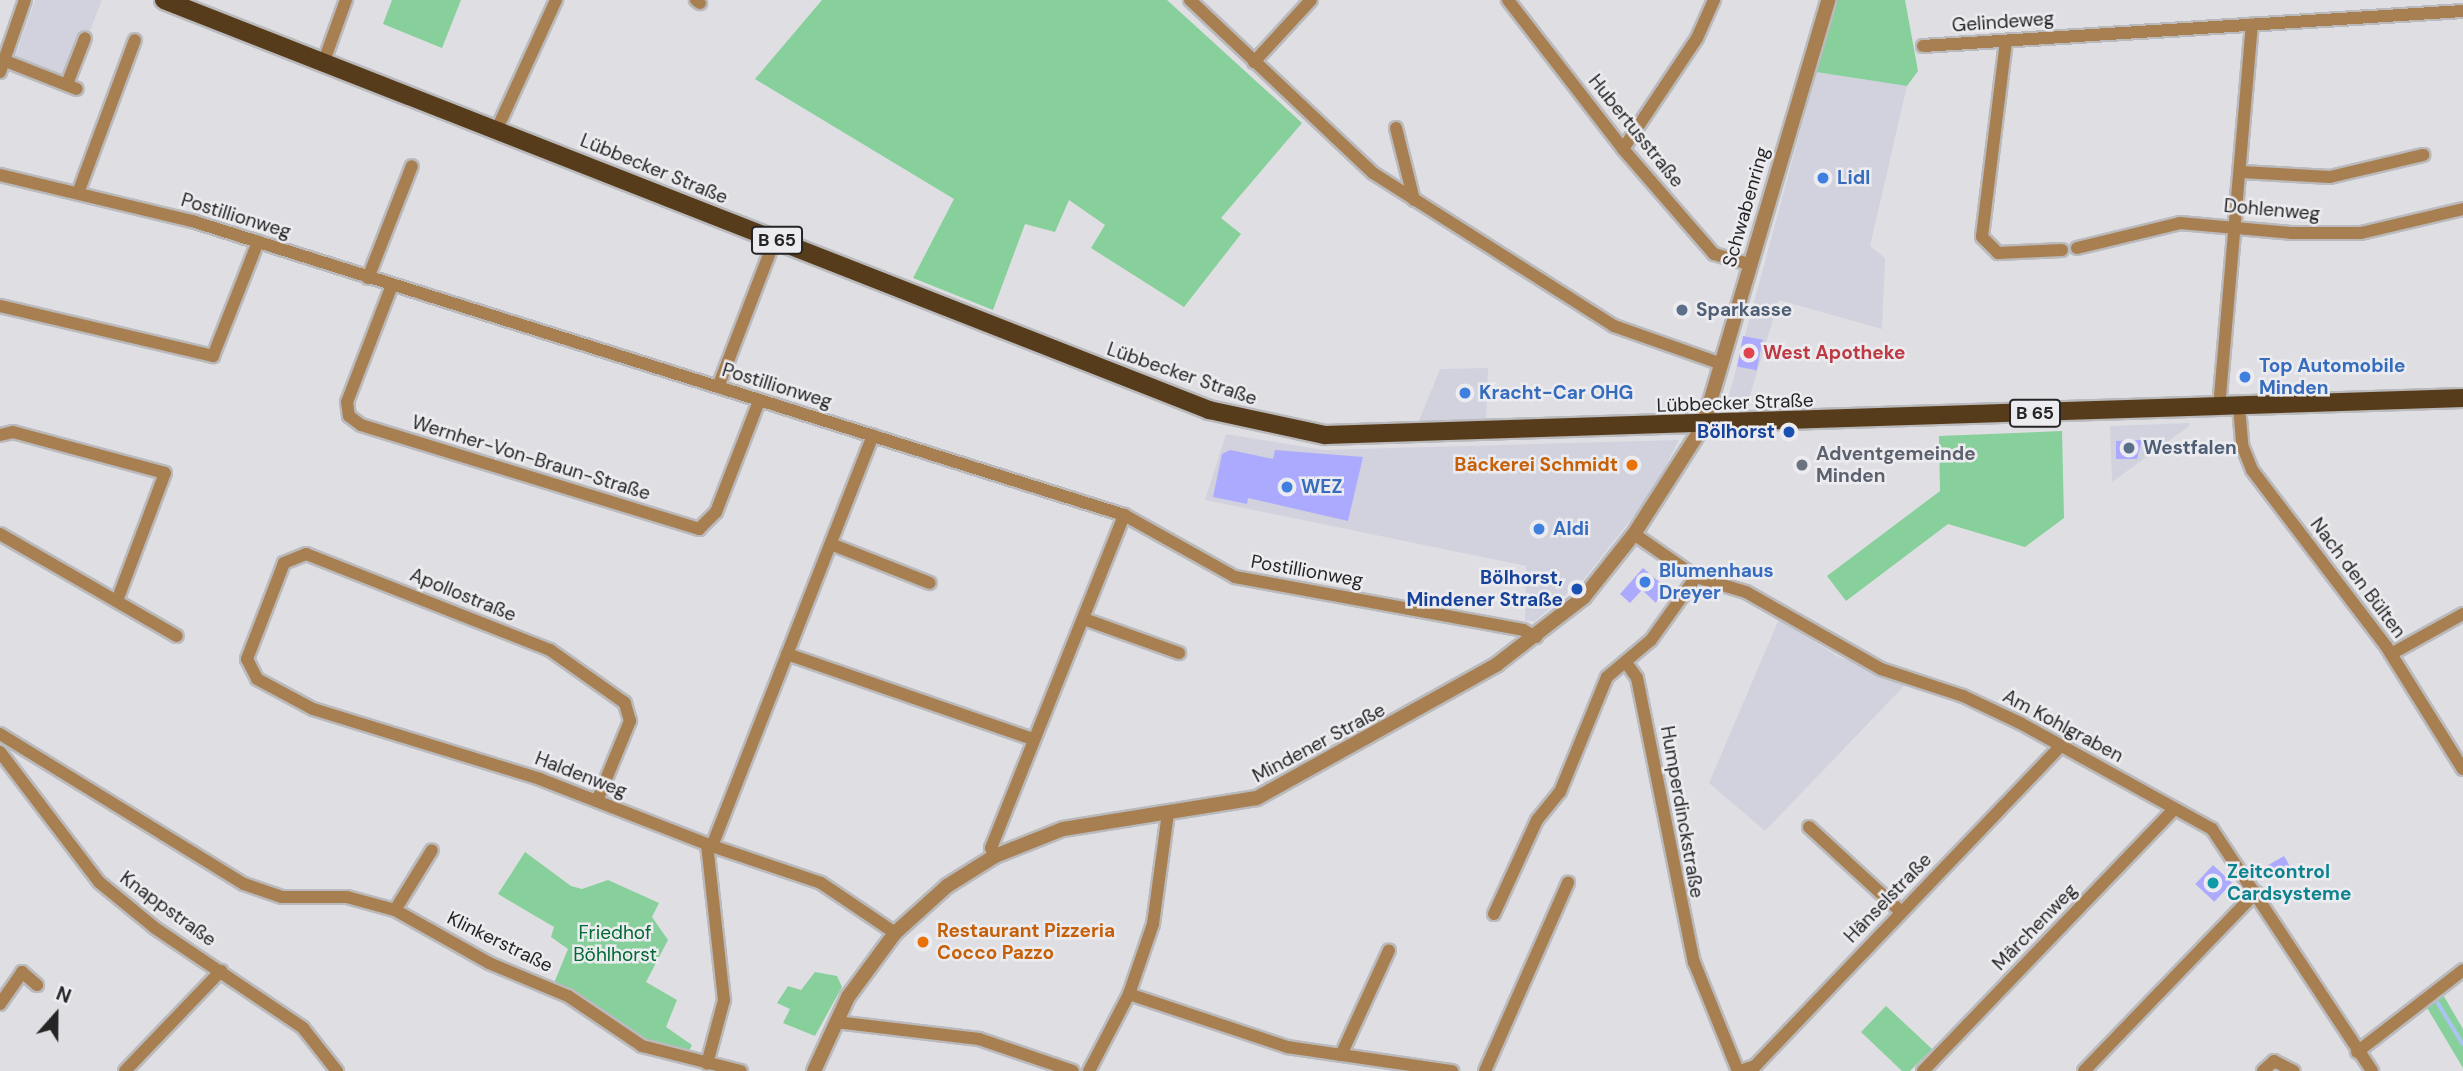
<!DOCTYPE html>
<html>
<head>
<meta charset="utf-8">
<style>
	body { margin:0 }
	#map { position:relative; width:2463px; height:1071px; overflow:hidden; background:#dfdfe3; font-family:"DM Sans",sans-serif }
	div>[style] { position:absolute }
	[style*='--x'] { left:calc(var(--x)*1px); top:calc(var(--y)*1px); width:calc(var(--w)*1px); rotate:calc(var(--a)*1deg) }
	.built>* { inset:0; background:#d1d2dd }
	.green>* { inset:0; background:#87d09b }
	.stream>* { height:3.5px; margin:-1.75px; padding:0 1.75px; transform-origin:1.75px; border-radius:1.75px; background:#abc3f2 }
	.building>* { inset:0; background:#abaafe; transform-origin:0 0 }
	.roads { filter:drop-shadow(2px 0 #bababd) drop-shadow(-2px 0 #bababd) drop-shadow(0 2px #bababd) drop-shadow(0 -2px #bababd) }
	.minor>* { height:12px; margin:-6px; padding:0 6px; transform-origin:6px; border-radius:6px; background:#a87f51 }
	.tertiary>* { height:14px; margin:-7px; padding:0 7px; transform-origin:7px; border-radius:7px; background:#a87f51 }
	.primary>* { height:18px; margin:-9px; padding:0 9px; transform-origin:9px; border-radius:9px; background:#573c1b }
	.dots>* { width:19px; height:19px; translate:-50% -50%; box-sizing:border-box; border:4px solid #ececf0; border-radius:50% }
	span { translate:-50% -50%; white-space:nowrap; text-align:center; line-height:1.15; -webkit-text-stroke:5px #ececf0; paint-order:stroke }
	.shield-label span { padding:2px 5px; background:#ececf0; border:2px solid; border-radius:5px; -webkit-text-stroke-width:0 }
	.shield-label { font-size:18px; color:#252526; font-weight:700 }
	.street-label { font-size:19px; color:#252526 }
	.shop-label { font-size:19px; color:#366cbe; font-weight:700 }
	.left { translate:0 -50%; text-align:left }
	.service-label { font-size:19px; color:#4e5e75; font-weight:700 }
	.health-label { font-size:19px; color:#be3a42; font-weight:700 }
	.transit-label { font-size:19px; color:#164399; font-weight:700 }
	.right { translate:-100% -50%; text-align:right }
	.worship-label { font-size:19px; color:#5b616d; font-weight:700 }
	.food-label { font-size:19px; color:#c56008; font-weight:700 }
	.culture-label { font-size:19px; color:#0d838f; font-weight:700 }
	.park-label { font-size:19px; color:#026933 }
	.north { position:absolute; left:21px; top:980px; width:70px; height:70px; -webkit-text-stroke:5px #ececf0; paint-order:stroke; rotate:21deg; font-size:19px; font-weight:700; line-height:28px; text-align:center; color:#252526 }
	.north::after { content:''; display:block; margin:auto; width:24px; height:32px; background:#252526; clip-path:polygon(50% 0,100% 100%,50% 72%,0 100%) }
</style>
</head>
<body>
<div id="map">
	<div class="built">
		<i style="clip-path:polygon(35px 0,102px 0,70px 83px,14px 60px)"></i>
		<i style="clip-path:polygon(1816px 72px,1907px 86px,1870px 246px,1885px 258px,1882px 329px,1779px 300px,1746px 409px,1725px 410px)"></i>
		<i style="clip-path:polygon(1488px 368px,1486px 421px,1418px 423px,1440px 369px)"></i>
		<i style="clip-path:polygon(2190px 423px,2188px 427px,2112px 482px,2110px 426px)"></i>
		<i style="clip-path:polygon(1226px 434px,1324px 450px,1679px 440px,1651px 494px,1584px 579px,1535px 621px,1525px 621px,1526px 566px,1205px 500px)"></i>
		<i style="clip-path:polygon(1779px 619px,1837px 656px,1906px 684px,1765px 831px,1709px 783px)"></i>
	</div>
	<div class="green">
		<i style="clip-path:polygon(392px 0,461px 0,442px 48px,383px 24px)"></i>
		<i style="clip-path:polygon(822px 0,1167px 0,1302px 123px,1221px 218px,1241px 234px,1184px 307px,1091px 248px,1105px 225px,1069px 200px,1055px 232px,1025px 224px,993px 310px,913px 278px,954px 199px,755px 79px)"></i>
		<i style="clip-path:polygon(1837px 0,1905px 0,1918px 71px,1907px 86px,1816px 72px)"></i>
		<i style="clip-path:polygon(2062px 431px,2064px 518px,2025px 547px,1948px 524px,1846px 601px,1827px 576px,1940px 491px,1939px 436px)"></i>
		<i style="clip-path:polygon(525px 852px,571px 886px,582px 889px,608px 880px,659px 903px,652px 917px,668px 940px,646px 982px,677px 1000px,666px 1027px,692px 1045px,686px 1056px,639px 1038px,554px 983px,568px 949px,551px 937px,554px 927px,498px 894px)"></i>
		<i style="clip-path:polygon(815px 972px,837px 976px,842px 987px,815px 1036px,783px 1023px,790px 1009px,777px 1003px,788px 986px,801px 990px)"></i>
		<i style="clip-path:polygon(2442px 993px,2463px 1029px,2463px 1068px,2426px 1006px)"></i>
		<i style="clip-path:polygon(1886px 1006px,1932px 1049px,1910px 1071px,1902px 1071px,1861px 1032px)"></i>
	</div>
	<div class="stream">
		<i style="--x:2438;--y:1003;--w:48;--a:58.6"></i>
	</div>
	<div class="building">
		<i style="left:1743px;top:336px;width:20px;height:31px;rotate:11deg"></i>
		<i style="clip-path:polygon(2142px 440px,2137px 459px,2116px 459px,2116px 441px)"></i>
		<i style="clip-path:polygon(1230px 450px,1273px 459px,1275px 450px,1363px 457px,1348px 521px,1248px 498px,1247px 504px,1213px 497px,1222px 454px)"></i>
		<i style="clip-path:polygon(1643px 568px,1664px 586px,1656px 603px,1642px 590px,1630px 603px,1620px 594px)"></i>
		<i style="left:2284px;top:856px;width:14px;height:19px;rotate:60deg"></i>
		<i style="left:2213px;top:865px;width:26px;height:26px;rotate:43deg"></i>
	</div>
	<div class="roads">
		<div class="minor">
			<i style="--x:696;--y:0;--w:5;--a:37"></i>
			<i style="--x:1190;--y:0;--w:252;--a:43.4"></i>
			<i style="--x:1373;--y:173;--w:285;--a:32.4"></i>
			<i style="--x:1614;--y:326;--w:111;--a:19.4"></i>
			<i style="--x:1508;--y:0;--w:188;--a:52.3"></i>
			<i style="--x:1623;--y:149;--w:139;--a:49.1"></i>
			<i style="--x:1714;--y:254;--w:37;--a:16"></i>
			<i style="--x:2006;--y:41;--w:197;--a:97"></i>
			<i style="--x:1982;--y:237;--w:23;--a:45"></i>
			<i style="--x:1998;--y:253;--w:64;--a:-2.7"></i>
			<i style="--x:1923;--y:46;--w:541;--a:-3.71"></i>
			<i style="--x:3;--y:60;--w:79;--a:21.4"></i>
			<i style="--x:324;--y:61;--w:65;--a:-70.2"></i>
			<i style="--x:1254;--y:62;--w:84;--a:-47.4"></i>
			<i style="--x:0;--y:72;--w:76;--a:-70.9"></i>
			<i style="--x:67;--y:84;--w:49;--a:-68.6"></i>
			<i style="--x:1396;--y:128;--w:74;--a:76"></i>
			<i style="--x:497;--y:129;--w:142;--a:-65.4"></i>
			<i style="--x:1623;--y:149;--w:133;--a:-56.3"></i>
			<i style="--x:1697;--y:38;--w:42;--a:-65.9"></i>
			<i style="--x:2242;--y:172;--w:88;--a:3.3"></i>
			<i style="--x:2330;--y:177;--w:96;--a:-13.3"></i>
			<i style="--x:0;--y:175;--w:197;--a:13.5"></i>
			<i style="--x:192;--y:221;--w:977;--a:17.51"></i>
			<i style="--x:1124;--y:515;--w:127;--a:29.2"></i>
			<i style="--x:1235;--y:577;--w:293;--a:10.4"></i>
			<i style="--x:1523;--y:630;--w:15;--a:28"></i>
			<i style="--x:78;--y:193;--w:163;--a:-69.6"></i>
			<i style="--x:2077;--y:248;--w:106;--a:-13.6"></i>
			<i style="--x:2180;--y:223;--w:111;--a:5.1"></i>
			<i style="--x:2291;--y:233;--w:70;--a:0"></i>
			<i style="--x:2361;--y:233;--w:105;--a:-13.2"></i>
			<i style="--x:368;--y:278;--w:120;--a:-68.6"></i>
			<i style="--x:392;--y:285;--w:125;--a:111"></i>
			<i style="--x:347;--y:402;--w:14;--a:82"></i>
			<i style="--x:349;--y:416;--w:15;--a:37"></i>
			<i style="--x:361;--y:425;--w:354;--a:17.1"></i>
			<i style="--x:699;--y:529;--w:24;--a:-45"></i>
			<i style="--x:716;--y:512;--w:119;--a:-68.8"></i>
			<i style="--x:0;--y:306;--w:219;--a:13.2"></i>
			<i style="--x:213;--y:356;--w:123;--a:-68.5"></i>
			<i style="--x:718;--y:387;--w:159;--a:-68.9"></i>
			<i style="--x:2239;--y:407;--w:38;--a:85"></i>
			<i style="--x:2242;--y:445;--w:27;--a:68"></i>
			<i style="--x:2252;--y:470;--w:221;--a:52.7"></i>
			<i style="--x:2386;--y:646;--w:145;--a:58"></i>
			<i style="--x:2219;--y:408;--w:385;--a:-85.1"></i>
			<i style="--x:0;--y:435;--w:13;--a:-13"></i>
			<i style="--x:13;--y:432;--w:157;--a:15.1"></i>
			<i style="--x:165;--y:473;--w:137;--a:110.6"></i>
			<i style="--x:0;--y:534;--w:204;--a:30"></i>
			<i style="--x:1634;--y:534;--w:75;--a:34.7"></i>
			<i style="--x:1696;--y:577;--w:52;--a:16.7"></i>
			<i style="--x:1746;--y:592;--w:155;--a:29.7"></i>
			<i style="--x:1881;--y:669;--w:86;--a:18.2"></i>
			<i style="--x:1963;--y:696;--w:63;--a:25.3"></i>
			<i style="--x:2020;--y:723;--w:219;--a:28.9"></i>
			<i style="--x:2212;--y:829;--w:290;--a:56.5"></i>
			<i style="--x:831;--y:544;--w:106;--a:21.5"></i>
			<i style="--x:1084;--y:619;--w:101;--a:19.7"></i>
			<i style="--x:787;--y:654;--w:260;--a:19.1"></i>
			<i style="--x:2391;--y:654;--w:82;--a:-29.1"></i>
			<i style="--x:1627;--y:664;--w:17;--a:54"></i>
			<i style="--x:1637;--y:678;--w:290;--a:78.7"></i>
			<i style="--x:1694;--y:962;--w:118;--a:68"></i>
			<i style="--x:0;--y:734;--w:286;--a:31.6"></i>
			<i style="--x:244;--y:884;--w:40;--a:18.9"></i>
			<i style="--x:282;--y:897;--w:65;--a:0"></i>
			<i style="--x:347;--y:897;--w:50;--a:15.2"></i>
			<i style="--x:395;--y:910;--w:108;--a:29.4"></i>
			<i style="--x:489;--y:963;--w:86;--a:22.7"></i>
			<i style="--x:568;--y:996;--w:89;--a:34"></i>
			<i style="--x:642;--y:1046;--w:102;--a:14.2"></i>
			<i style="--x:0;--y:752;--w:163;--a:52.7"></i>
			<i style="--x:99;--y:882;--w:72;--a:39.4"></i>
			<i style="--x:155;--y:928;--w:179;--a:34"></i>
			<i style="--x:303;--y:1028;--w:55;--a:51.7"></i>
			<i style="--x:597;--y:801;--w:87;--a:-67.6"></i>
			<i style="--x:630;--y:721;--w:19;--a:-106"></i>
			<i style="--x:625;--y:703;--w:92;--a:-144.8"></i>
			<i style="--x:550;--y:650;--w:262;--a:-158.5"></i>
			<i style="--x:306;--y:554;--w:24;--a:158"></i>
			<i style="--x:284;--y:563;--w:103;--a:111.1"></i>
			<i style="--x:247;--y:659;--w:22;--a:63"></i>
			<i style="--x:257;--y:679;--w:64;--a:28.2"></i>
			<i style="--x:313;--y:709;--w:238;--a:17.1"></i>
			<i style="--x:540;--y:779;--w:185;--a:21.3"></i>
			<i style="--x:712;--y:846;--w:115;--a:18.7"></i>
			<i style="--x:821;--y:883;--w:89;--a:34"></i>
			<i style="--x:1809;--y:827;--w:125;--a:42.7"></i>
			<i style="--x:707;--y:844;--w:157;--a:83.8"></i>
			<i style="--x:724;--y:1000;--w:66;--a:104.9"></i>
			<i style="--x:712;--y:846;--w:441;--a:-68.6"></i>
			<i style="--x:995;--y:856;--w:9;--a:-117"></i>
			<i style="--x:991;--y:848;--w:359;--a:-68.2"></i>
			<i style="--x:395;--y:910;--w:70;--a:-58.3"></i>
			<i style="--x:1494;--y:914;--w:103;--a:-65.4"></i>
			<i style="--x:1537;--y:820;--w:36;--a:-51"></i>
			<i style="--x:1560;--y:792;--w:124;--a:-67.8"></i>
			<i style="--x:1607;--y:677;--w:57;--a:-40.1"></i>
			<i style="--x:1651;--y:640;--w:77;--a:-54.5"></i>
			<i style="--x:1129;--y:994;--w:167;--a:18.5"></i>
			<i style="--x:1287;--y:1047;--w:167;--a:8.3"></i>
			<i style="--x:0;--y:1004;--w:39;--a:-55"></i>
			<i style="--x:22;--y:972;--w:20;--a:41"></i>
			<i style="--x:836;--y:1022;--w:144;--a:6.8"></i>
			<i style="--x:979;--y:1039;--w:99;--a:18.8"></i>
			<i style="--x:2357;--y:1052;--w:134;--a:-37.7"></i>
			<i style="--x:1341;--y:1055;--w:115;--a:-65.4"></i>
			<i style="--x:125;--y:1071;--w:139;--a:-46.2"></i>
			<i style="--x:1089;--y:1071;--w:87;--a:-62.5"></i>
			<i style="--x:1129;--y:994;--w:74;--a:-71.1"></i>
			<i style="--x:1153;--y:924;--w:112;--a:-82.3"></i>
			<i style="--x:1485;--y:1071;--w:206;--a:-66.2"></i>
			<i style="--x:1740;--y:1071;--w:16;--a:-18"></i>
			<i style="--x:1755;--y:1066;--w:443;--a:-46.3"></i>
			<i style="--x:1923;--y:1071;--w:363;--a:-46.2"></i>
			<i style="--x:2084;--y:1071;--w:248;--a:-46.1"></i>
			<i style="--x:2263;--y:1071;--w:15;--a:-42"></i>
			<i style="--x:2274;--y:1061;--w:22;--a:27"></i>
		</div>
		<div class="tertiary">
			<i style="--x:814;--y:1071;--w:81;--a:-65.3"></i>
			<i style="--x:848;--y:997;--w:79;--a:-53.7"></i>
			<i style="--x:895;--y:933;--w:70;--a:-42.1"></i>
			<i style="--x:947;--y:886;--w:57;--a:-32"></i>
			<i style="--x:995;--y:856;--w:73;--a:-21.7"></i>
			<i style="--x:1063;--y:829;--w:196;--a:-9.1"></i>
			<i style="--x:1257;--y:798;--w:274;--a:-29.1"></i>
			<i style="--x:1496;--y:665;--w:111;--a:-37.7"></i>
			<i style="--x:1584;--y:597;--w:80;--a:-51.6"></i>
			<i style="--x:1634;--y:534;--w:128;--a:-57.4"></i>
			<i style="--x:1703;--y:426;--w:444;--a:-73.6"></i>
		</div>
		<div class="primary">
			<i style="--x:164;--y:0;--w:1123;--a:21.42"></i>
			<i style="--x:1209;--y:410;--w:119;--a:12.2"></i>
			<i style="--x:1325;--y:435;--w:1139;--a:-1.86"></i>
		</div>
	</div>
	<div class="dots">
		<i style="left:1823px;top:178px;background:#3f7fe0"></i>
		<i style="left:1682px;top:310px;background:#5c6f8a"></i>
		<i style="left:1749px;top:353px;background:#e0444e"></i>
		<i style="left:2245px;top:377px;background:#3f7fe0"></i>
		<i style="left:1465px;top:393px;background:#3f7fe0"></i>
		<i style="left:1789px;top:432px;background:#1a4fb4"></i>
		<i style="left:2129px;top:448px;background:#5c6f8a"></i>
		<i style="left:1632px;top:465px;background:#e8710a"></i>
		<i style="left:1802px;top:465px;background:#6b7280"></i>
		<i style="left:1287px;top:487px;background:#3f7fe0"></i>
		<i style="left:1539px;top:529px;background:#3f7fe0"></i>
		<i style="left:1645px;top:582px;background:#3f7fe0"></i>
		<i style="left:1577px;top:589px;background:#1a4fb4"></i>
		<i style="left:2213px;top:883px;background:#0f9aa8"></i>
		<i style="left:923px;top:942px;background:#e8710a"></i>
	</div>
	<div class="shield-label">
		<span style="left:777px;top:240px">B 65</span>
		<span style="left:2035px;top:413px">B 65</span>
	</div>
	<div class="street-label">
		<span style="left:2003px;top:22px;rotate:-4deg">Gelindeweg</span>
		<span style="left:1636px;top:131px;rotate:51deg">Hubertusstraße</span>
		<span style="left:654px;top:169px;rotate:22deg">Lübbecker Straße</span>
		<span style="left:1746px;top:207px;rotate:-74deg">Schwabenring</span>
		<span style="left:2272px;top:210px;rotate:5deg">Dohlenweg</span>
		<span style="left:236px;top:216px;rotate:17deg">Postillionweg</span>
		<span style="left:1182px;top:374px;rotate:19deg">Lübbecker Straße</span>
		<span style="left:777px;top:386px;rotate:17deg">Postillionweg</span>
		<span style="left:1735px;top:403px;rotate:-2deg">Lübbecker Straße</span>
		<span style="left:531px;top:458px;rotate:17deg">Wernher-Von-Braun-Straße</span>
		<span style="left:1307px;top:571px;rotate:10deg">Postillionweg</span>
		<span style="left:2358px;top:578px;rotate:53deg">Nach den Bülten</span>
		<span style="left:463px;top:595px;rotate:22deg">Apollostraße</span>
		<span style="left:2063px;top:726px;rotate:28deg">Am Kohlgraben</span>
		<span style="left:1319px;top:743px;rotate:-28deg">Mindener Straße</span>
		<span style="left:581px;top:775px;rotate:21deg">Haldenweg</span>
		<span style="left:1682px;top:812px;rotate:80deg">Humperdinckstraße</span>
		<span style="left:1888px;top:898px;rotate:-46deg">Hänselstraße</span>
		<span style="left:168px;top:909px;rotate:36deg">Knappstraße</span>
		<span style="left:2035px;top:927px;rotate:-46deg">Märchenweg</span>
		<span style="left:500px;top:942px;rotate:26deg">Klinkerstraße</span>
	</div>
	<div class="shop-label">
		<span class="left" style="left:1837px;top:178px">Lidl</span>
		<span class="left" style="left:2259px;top:377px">Top Automobile<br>Minden</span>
		<span class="left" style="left:1479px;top:393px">Kracht-Car OHG</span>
		<span class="left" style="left:1301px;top:487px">WEZ</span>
		<span class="left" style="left:1553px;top:529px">Aldi</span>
		<span class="left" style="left:1659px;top:582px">Blumenhaus<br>Dreyer</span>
	</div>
	<div class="service-label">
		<span class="left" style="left:1696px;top:310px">Sparkasse</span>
		<span class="left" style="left:2143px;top:448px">Westfalen</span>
	</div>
	<div class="health-label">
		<span class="left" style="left:1763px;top:353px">West Apotheke</span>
	</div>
	<div class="transit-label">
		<span class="right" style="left:1775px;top:432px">Bölhorst</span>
		<span class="right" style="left:1563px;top:589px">Bölhorst,<br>Mindener Straße</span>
	</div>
	<div class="worship-label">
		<span class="left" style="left:1816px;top:465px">Adventgemeinde<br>Minden</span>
	</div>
	<div class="food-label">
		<span class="right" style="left:1618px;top:465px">Bäckerei Schmidt</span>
		<span class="left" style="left:937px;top:942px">Restaurant Pizzeria<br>Cocco Pazzo</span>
	</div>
	<div class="culture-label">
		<span class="left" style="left:2227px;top:883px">Zeitcontrol<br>Cardsysteme</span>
	</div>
	<div class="park-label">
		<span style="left:615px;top:944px">Friedhof<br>Böhlhorst</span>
	</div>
	<div class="north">N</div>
</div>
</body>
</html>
